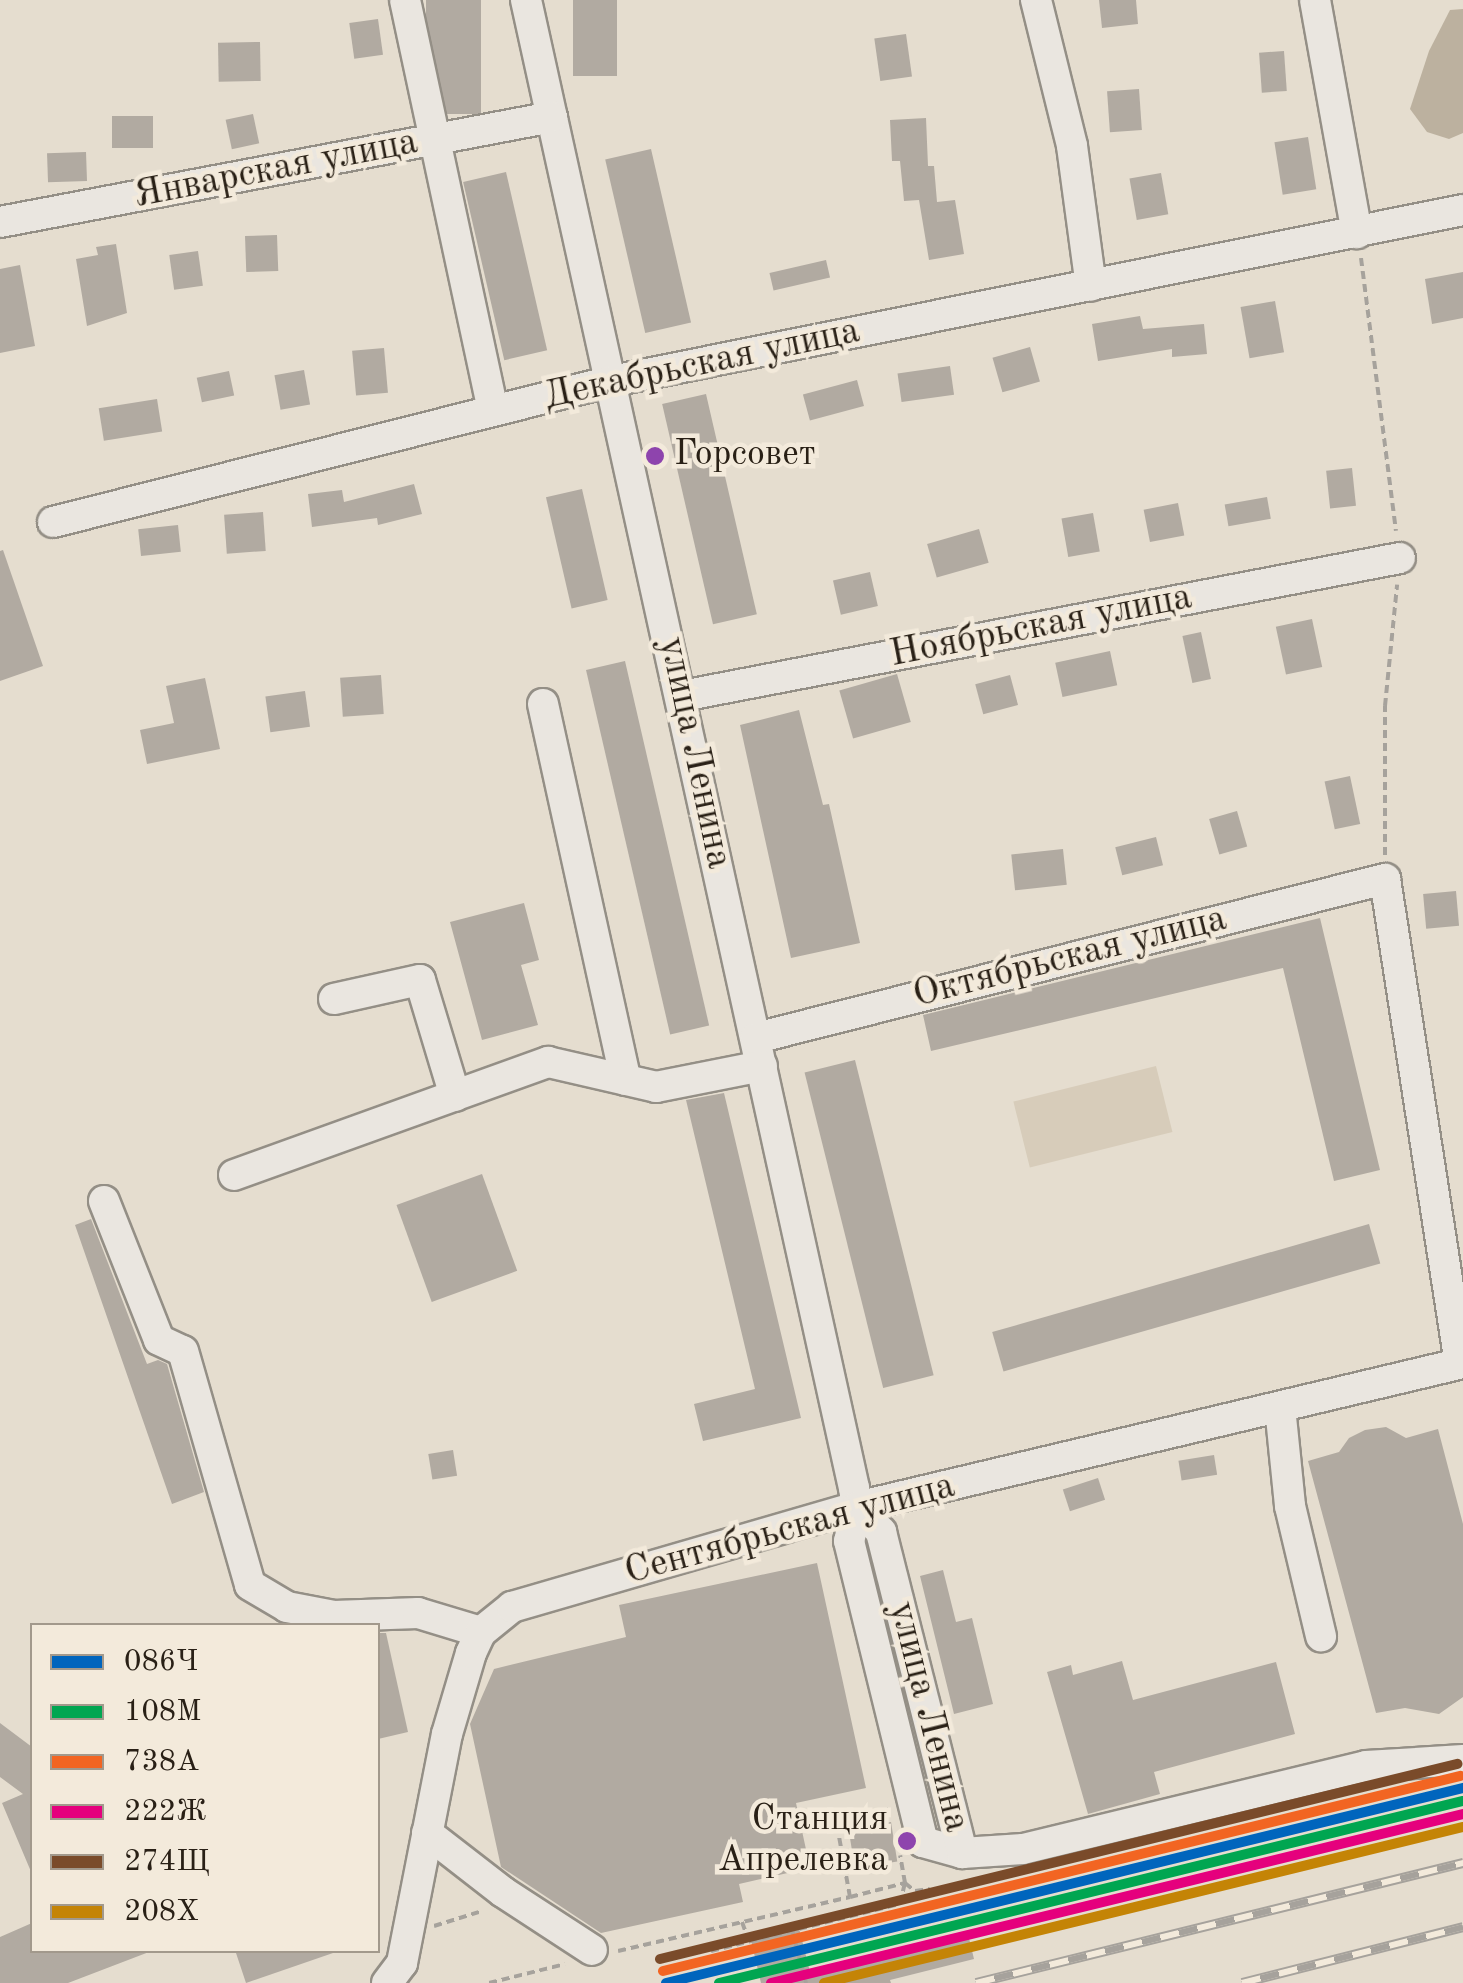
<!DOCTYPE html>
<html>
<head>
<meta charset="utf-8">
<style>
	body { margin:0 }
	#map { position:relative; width:1463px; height:1983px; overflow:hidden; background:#e5ddcf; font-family:"Old Standard TT",serif }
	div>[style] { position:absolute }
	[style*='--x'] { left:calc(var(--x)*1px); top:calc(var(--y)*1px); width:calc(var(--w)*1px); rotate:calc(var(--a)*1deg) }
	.green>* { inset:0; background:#d7ccba; transform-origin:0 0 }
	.water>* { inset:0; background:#bcb19f }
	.building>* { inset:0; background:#b1aaa1; transform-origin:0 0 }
	.path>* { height:4px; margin-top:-2px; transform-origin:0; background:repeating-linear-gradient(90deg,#a6a29c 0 8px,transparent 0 13px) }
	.roads { filter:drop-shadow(2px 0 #948f86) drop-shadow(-2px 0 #948f86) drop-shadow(0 2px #948f86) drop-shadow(0 -2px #948f86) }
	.minor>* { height:30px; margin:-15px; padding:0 15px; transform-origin:15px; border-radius:15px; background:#eae6e0 }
	.rail>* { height:10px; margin-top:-5px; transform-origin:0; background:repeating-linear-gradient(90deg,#f3eadb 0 19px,#a6a29c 0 38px); box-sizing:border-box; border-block:2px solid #a6a29c }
	.rail-1>* { height:10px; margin:-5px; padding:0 5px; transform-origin:5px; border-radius:5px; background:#0065bd }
	.rail-2>* { height:10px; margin:-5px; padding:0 5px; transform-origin:5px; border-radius:5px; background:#00a651 }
	.rail-3>* { height:10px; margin:-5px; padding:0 5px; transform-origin:5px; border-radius:5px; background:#f26522 }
	.rail-4>* { height:10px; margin:-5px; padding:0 5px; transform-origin:5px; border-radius:5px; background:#e5007d }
	.rail-5>* { height:10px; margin:-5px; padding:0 5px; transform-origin:5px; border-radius:5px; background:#7a4b2a }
	.rail-6>* { height:10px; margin:-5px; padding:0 5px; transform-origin:5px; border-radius:5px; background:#c48406 }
	.dots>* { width:28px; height:28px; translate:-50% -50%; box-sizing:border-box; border:5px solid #f3eadb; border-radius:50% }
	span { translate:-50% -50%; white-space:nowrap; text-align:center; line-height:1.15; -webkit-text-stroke:9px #f3eadb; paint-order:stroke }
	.bus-label { font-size:36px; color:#292016 }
	.left { translate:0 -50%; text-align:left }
	.right { translate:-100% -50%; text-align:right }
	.street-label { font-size:38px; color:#292016 }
	.legend { position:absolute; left:30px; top:1623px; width:350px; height:330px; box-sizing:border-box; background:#f3eadb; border:2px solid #a2998c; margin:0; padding:12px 18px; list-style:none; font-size:30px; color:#292016 }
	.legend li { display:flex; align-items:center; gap:20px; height:50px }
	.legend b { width:50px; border:2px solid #a2998c }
</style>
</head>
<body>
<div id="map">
	<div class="green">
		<i style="left:1156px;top:1066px;width:68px;height:147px;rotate:76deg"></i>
	</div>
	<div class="water">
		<i style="clip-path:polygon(1463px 9px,1463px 133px,1449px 139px,1427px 132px,1410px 109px,1429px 51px,1450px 10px)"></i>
	</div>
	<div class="building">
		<i style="left:426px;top:0;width:55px;height:114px"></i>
		<i style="left:573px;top:0;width:44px;height:76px"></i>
		<i style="clip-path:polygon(1099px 0,1136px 0,1138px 24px,1102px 28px)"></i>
		<i style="left:378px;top:19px;width:36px;height:29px;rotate:82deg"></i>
		<i style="left:906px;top:34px;width:43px;height:32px;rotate:82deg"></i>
		<i style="left:260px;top:42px;width:39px;height:42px;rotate:89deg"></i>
		<i style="left:1284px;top:51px;width:40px;height:25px;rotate:86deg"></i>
		<i style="left:1139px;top:89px;width:41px;height:32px;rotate:86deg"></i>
		<i style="left:253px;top:114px;width:30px;height:28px;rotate:78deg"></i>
		<i style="left:112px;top:116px;width:41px;height:32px"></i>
		<i style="clip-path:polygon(926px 118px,928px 166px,934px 166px,937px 202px,955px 200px,964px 254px,929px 260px,919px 200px,904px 201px,900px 161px,892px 161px,890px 120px)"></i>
		<i style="left:1308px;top:137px;width:53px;height:34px;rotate:81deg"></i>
		<i style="left:651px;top:149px;width:178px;height:47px;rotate:77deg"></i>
		<i style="left:86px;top:152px;width:29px;height:39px;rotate:88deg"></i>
		<i style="left:506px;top:172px;width:183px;height:44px;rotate:77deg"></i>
		<i style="left:1161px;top:173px;width:42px;height:32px;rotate:80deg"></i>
		<i style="left:277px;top:235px;width:36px;height:32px;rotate:88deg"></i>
		<i style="clip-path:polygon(116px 244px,127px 313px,87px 326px,76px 259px,98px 255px,96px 247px)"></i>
		<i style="left:198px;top:251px;width:35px;height:29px;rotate:82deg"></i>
		<i style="left:826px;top:260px;width:18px;height:58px;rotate:77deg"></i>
		<i style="clip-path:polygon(20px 265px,35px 346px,0 353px,0 269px)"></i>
		<i style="clip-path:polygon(1463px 272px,1463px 318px,1432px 324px,1425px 279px)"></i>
		<i style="left:1275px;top:301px;width:52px;height:35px;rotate:80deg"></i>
		<i style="clip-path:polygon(1140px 316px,1143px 329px,1204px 324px,1207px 354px,1172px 357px,1172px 349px,1098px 361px,1092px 324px)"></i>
		<i style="left:1030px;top:347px;width:36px;height:39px;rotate:74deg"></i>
		<i style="left:384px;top:348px;width:45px;height:32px;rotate:85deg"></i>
		<i style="left:950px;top:366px;width:29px;height:53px;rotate:82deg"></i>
		<i style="left:304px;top:370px;width:35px;height:30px;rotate:80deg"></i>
		<i style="left:229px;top:371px;width:25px;height:33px;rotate:78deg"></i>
		<i style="left:857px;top:380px;width:27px;height:56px;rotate:75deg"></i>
		<i style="left:706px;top:394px;width:226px;height:45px;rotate:77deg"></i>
		<i style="left:157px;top:399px;width:33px;height:59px;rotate:81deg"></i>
		<i style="left:1352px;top:468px;width:38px;height:26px;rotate:84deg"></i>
		<i style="clip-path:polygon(414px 484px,422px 514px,378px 525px,377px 518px,312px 527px,308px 494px,342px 490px,344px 502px)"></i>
		<i style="left:582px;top:489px;width:114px;height:37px;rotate:77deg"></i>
		<i style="left:1267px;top:497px;width:22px;height:43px;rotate:80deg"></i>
		<i style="left:1178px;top:503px;width:33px;height:35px;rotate:79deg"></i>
		<i style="left:263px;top:512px;width:39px;height:39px;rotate:86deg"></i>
		<i style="left:1093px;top:513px;width:39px;height:32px;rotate:80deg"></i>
		<i style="left:178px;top:525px;width:27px;height:40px;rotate:84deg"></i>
		<i style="left:979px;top:529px;width:35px;height:54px;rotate:74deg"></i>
		<i style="clip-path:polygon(3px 550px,43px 666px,0 681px,0 551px)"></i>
		<i style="left:870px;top:572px;width:35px;height:38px;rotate:77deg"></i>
		<i style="left:1312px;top:619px;width:49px;height:37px;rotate:78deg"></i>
		<i style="left:1201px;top:632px;width:48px;height:19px;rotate:78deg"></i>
		<i style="left:1110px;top:651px;width:35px;height:56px;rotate:78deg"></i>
		<i style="left:625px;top:661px;width:374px;height:40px;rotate:77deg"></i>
		<i style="left:897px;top:674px;width:50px;height:60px;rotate:74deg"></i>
		<i style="left:381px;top:675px;width:39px;height:41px;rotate:86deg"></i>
		<i style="left:1010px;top:675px;width:31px;height:36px;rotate:75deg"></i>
		<i style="clip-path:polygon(205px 678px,220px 749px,147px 764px,140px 730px,174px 723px,166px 686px)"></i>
		<i style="left:305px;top:691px;width:36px;height:40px;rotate:82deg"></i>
		<i style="clip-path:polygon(799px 710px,823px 805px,829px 804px,860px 943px,791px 958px,740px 725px)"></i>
		<i style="left:1350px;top:776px;width:49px;height:26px;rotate:78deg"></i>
		<i style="left:1237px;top:811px;width:37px;height:29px;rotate:74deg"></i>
		<i style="left:1156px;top:837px;width:29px;height:42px;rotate:76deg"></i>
		<i style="left:1063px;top:849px;width:36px;height:52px;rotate:84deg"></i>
		<i style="left:1456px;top:891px;width:35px;height:33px;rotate:85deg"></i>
		<i style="clip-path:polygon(524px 903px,539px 960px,521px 965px,538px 1025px,482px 1040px,450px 922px)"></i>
		<i style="clip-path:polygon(1320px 918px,1380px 1170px,1334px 1181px,1283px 968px,931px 1051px,923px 1015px)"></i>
		<i style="left:855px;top:1060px;width:325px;height:52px;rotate:76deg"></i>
		<i style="clip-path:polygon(724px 1093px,801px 1418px,703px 1441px,694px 1404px,755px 1389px,686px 1100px)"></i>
		<i style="left:482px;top:1174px;width:103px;height:91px;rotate:70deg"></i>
		<i style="clip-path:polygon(91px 1219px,147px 1364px,158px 1360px,167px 1364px,204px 1492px,172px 1504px,75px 1225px)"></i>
		<i style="left:1369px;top:1224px;width:41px;height:392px;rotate:74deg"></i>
		<i style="clip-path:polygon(1386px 1427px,1406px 1438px,1438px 1429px,1463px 1524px,1463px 1697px,1439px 1714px,1405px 1708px,1376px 1713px,1308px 1461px,1339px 1452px,1349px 1438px,1365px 1430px)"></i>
		<i style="left:453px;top:1450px;width:26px;height:25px;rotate:81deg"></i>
		<i style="left:1214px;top:1455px;width:20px;height:36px;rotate:81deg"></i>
		<i style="left:1098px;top:1478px;width:23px;height:37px;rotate:72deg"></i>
		<i style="clip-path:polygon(817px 1563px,866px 1788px,796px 1803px,810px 1868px,739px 1884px,743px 1902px,601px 1933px,501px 1867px,470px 1724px,494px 1669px,626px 1637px,619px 1605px)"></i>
		<i style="clip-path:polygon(943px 1570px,956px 1622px,972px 1618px,993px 1704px,954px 1714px,920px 1576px)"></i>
		<i style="clip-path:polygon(378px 1633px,386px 1633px,408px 1732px,378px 1739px)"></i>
		<i style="clip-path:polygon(1122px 1661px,1133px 1700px,1276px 1662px,1295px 1734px,1154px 1772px,1160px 1794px,1088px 1814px,1047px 1672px,1071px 1665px,1073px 1675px)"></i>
		<i style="clip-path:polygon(0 1723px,32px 1747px,32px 1874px,2px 1803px,23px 1794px,0 1777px)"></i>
		<i style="left:891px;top:1822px;width:40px;height:43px;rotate:81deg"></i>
		<i style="clip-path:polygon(32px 1923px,32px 1950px,149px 1952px,68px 1983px,0 1983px,0 1937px)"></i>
		<i style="clip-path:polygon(798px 1924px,810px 1972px,968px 1934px,974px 1959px,890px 1980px,891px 1983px,761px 1983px,750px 1936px)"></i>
		<i style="clip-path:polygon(235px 1950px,333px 1950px,333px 1953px,246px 1983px)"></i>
	</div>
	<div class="path">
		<i style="--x:1361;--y:258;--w:275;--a:82.7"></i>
		<i style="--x:1385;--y:855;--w:149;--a:-90"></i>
		<i style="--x:1385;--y:706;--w:122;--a:-84.3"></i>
		<i style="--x:850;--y:1897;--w:57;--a:-14.3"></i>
		<i style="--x:905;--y:1883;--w:28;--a:-100"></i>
		<i style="--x:742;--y:1922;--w:15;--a:70"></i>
		<i style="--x:434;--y:1926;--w:50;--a:-17.4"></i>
		<i style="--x:792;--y:1930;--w:55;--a:75.2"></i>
		<i style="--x:618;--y:1951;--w:238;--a:-13.1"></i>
		<i style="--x:850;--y:1897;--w:78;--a:-100.3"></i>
		<i style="--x:836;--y:1820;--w:53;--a:-11.9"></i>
		<i style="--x:711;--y:1951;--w:195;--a:-14"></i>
		<i style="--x:900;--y:1904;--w:22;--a:-77"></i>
		<i style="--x:905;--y:1883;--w:13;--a:39"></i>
		<i style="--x:915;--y:1891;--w:15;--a:-8"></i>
		<i style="--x:489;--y:1983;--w:78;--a:-14"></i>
	</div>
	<div class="roads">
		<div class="minor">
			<i style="--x:405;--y:0;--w:419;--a:77.9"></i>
			<i style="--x:526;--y:0;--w:1524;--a:77.57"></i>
			<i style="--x:854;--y:1488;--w:19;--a:81"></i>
			<i style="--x:857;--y:1507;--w:35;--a:103"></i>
			<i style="--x:849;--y:1541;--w:310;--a:76.2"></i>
			<i style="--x:923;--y:1842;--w:41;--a:15.8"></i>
			<i style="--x:962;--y:1853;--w:61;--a:-3.8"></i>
			<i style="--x:1023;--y:1849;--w:353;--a:-13.6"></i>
			<i style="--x:1366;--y:1766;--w:97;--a:-3.5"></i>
			<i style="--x:1036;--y:0;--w:150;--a:76.1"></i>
			<i style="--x:1072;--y:146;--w:141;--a:82.3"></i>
			<i style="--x:1315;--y:0;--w:237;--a:79.8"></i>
			<i style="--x:0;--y:222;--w:562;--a:-10.77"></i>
			<i style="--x:53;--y:522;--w:577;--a:-14.16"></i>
			<i style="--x:612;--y:381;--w:868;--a:-11.36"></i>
			<i style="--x:682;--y:696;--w:731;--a:-10.88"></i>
			<i style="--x:543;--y:704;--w:385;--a:77.6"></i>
			<i style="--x:334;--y:999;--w:88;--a:-12.5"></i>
			<i style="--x:420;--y:980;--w:121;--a:73.2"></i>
			<i style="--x:756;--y:1038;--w:649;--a:-14.19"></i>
			<i style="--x:1385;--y:879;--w:490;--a:81.2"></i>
			<i style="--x:234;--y:1175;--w:334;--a:-19.8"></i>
			<i style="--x:548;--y:1062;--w:111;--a:13"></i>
			<i style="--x:656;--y:1087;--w:108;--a:-11.2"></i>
			<i style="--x:104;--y:1201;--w:149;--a:68.4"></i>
			<i style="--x:159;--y:1340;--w:26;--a:25"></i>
			<i style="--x:183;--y:1351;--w:243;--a:74"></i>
			<i style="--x:250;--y:1585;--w:43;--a:30.7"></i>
			<i style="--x:287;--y:1607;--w:48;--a:10.8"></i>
			<i style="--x:334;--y:1616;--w:84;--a:-2"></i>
			<i style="--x:418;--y:1613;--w:66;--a:16.8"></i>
			<i style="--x:1280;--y:1407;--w:100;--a:84.2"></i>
			<i style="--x:1290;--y:1506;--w:134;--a:76.6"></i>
			<i style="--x:857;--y:1507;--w:35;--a:46"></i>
			<i style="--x:881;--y:1532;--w:331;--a:75.8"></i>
			<i style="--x:427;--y:1833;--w:96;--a:37.8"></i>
			<i style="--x:503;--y:1892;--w:106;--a:33.1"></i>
			<i style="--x:387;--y:1983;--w:25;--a:-53"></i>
			<i style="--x:402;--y:1963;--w:233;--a:-78.9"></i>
			<i style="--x:447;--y:1734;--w:84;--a:-73.5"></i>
			<i style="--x:471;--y:1653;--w:23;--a:-65"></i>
			<i style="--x:481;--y:1632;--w:40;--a:-39"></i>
			<i style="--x:512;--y:1607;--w:359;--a:-16.2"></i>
			<i style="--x:857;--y:1507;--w:623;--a:-13.37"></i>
		</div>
	</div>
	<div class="rail">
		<i style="--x:976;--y:1983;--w:502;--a:-13.84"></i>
		<i style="--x:1242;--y:1983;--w:228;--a:-14.2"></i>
	</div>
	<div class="rail-1">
		<i style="--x:666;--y:1983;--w:821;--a:-13.75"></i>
	</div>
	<div class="rail-2">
		<i style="--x:719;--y:1983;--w:766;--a:-13.75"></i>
	</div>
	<div class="rail-3">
		<i style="--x:663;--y:1971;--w:821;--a:-13.75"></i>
	</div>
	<div class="rail-4">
		<i style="--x:771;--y:1983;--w:712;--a:-13.72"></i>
	</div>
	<div class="rail-5">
		<i style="--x:660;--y:1959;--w:821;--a:-13.75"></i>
	</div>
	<div class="rail-6">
		<i style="--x:824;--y:1983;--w:658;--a:-13.72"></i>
	</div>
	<div class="dots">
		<i style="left:655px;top:456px;background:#8e44ad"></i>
		<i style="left:907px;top:1841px;background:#8e44ad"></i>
	</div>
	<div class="bus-label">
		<span class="left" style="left:674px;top:456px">Горсовет</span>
		<span class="right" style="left:888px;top:1841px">Станция<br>Апрелевка</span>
	</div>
	<div class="street-label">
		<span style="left:276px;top:170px;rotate:-11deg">Январская улица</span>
		<span style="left:702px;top:365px;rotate:-12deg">Декабрьская улица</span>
		<span style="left:1041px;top:627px;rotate:-11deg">Ноябрьская улица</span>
		<span style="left:694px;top:753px;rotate:78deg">улица Ленина</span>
		<span style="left:1070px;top:958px;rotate:-14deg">Октябрьская улица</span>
		<span style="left:790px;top:1530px;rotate:-15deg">Сентябрьская улица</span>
		<span style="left:928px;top:1717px;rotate:76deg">улица Ленина</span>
	</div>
	<ul class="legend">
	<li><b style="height:12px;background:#0065bd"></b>086Ч</li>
	<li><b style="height:12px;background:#00a651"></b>108М</li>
	<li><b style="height:12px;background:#f26522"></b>738А</li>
	<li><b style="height:12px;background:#e5007d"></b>222Ж</li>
	<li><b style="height:12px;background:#7a4b2a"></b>274Щ</li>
	<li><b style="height:12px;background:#c48406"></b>208Х</li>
	</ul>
</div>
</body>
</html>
